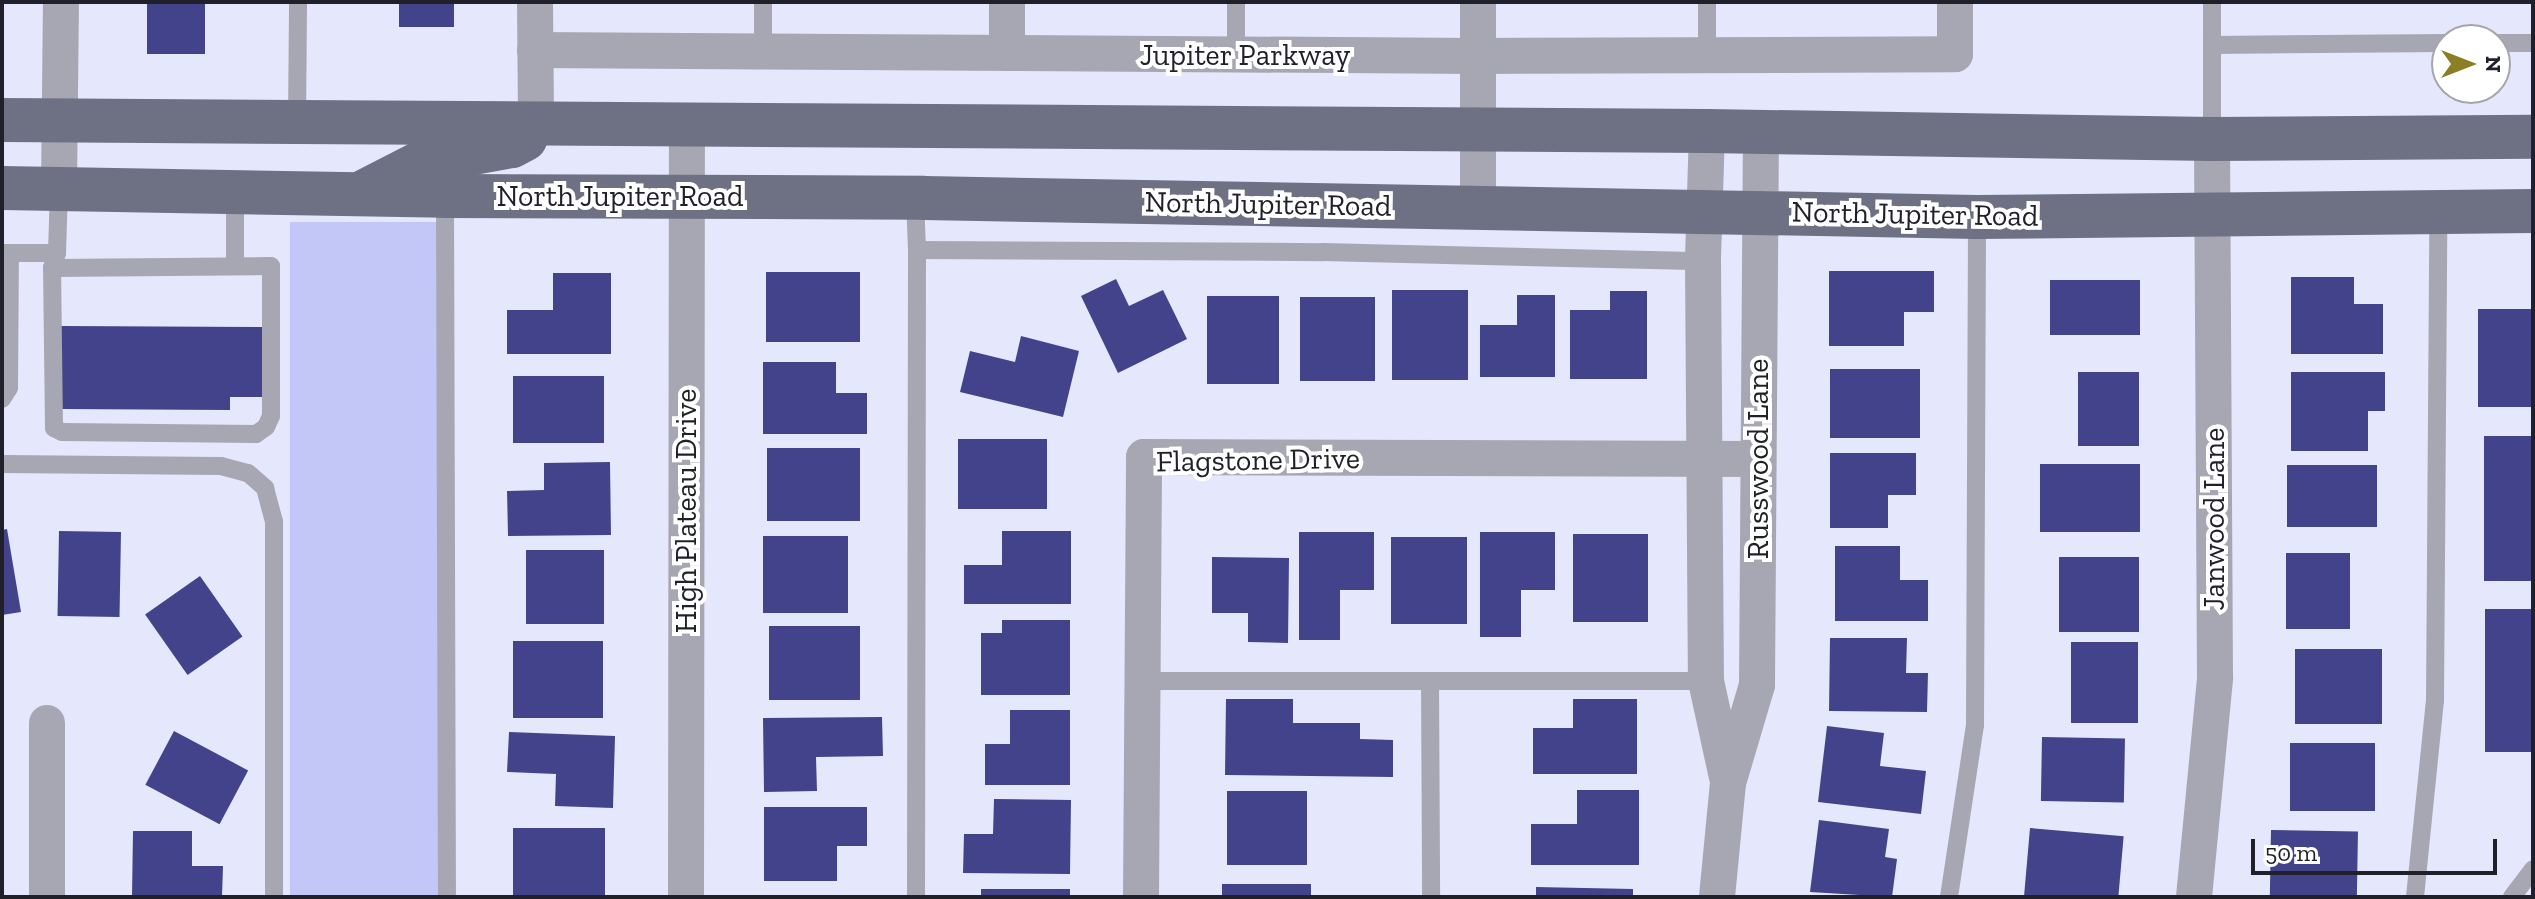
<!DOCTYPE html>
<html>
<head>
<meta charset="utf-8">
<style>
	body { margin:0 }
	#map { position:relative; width:2535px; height:899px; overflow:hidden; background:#e5e7fc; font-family:"Zilla Slab",serif }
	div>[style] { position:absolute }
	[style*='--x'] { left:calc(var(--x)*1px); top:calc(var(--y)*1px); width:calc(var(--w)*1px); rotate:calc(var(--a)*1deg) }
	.green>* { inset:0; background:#c2c7f8; transform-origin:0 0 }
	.building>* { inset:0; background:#42438a; transform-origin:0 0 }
	.service>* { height:18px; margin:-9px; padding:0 9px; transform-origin:9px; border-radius:9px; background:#a6a7b2 }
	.minor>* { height:36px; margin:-18px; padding:0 18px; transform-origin:18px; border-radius:18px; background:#a6a7b2 }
	.primary>* { height:44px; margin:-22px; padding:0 22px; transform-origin:22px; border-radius:22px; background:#6e7083 }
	span { translate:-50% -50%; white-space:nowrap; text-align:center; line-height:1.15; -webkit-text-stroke:8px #fff; paint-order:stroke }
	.street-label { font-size:30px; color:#1f2029 }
	.frame { position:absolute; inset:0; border:4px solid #1f2029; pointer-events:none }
	.north { position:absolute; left:2431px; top:24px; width:80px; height:80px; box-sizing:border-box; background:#fff; border:2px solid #a5a6a9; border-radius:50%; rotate:90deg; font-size:22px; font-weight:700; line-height:32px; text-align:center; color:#1f2029 }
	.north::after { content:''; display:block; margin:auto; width:28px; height:36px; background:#8c7e24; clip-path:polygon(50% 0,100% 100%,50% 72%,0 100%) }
	.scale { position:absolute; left:2251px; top:839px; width:246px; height:36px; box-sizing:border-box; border:4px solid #1f2029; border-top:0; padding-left:10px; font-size:24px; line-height:28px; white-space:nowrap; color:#1f2029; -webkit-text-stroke:6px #fff; paint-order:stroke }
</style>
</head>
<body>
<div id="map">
	<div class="green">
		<i style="left:290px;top:222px;width:154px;height:675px"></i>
	</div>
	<div class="building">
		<i style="left:147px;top:2px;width:58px;height:52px"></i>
		<i style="left:399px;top:2px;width:55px;height:25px"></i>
		<i style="clip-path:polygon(1829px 271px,1934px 271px,1934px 312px,1904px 312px,1904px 346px,1829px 346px)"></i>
		<i style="left:766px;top:272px;width:94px;height:70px"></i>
		<i style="clip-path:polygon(553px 273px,611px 273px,611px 354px,507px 354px,507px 310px,553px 310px)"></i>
		<i style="clip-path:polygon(2291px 277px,2354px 277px,2354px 304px,2383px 304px,2383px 354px,2291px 354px)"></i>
		<i style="clip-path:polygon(1116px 279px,1129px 306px,1163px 290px,1187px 339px,1118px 373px,1081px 296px)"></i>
		<i style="left:2050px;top:280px;width:90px;height:55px"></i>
		<i style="left:1392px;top:290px;width:76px;height:90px"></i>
		<i style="clip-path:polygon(1610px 291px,1647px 291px,1647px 379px,1570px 379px,1570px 310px,1610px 310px)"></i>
		<i style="clip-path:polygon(1517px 295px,1555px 295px,1555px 377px,1480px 377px,1480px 325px,1517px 325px)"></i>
		<i style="left:1207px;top:296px;width:72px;height:88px"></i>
		<i style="left:1300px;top:297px;width:75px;height:84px"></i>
		<i style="left:2478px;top:309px;width:55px;height:98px"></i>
		<i style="clip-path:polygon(61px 326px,262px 327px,262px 397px,230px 397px,230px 410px,61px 409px)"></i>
		<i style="clip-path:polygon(1021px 336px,1079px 351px,1063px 417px,960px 392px,970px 351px,1015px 362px)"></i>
		<i style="clip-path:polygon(763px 362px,836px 362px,836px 393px,867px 393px,867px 434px,763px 434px)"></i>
		<i style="left:1830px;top:369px;width:90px;height:69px"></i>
		<i style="left:2078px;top:372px;width:61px;height:74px"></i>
		<i style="clip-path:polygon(2291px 372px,2385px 372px,2385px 411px,2368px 411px,2368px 451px,2291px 451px)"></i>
		<i style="left:513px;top:376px;width:91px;height:67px"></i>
		<i style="left:2533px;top:436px;width:145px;height:49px;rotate:90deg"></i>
		<i style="left:958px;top:439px;width:89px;height:70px"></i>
		<i style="left:767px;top:448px;width:93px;height:73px"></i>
		<i style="clip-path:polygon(1830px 453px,1916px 453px,1916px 495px,1888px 495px,1888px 528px,1830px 528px)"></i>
		<i style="clip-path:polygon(610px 462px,611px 535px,508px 536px,507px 491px,544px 490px,544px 463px)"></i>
		<i style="left:2040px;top:464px;width:100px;height:68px"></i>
		<i style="left:2287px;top:465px;width:90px;height:62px"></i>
		<i style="clip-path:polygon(7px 529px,21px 612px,2px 615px,2px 530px)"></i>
		<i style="left:59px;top:531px;width:62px;height:85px;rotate:1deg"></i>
		<i style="clip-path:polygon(1002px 531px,1071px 531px,1071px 604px,964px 604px,964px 565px,1002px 565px)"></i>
		<i style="clip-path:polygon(1299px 532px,1374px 532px,1374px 590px,1340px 590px,1340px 640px,1299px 640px)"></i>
		<i style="clip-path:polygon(1480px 532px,1555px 532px,1555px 590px,1521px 590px,1521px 637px,1480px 637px)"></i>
		<i style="left:1573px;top:534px;width:75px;height:88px"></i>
		<i style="left:763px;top:536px;width:85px;height:77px"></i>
		<i style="left:1391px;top:537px;width:76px;height:87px"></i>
		<i style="clip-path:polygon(1835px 546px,1900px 546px,1900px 580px,1928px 580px,1928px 621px,1835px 621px)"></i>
		<i style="left:526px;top:550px;width:78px;height:74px"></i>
		<i style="left:2286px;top:553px;width:64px;height:76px"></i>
		<i style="clip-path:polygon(1212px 557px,1289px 558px,1288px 643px,1248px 642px,1248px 613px,1212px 613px)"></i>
		<i style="left:2059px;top:557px;width:80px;height:75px"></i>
		<i style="left:200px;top:576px;width:74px;height:67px;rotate:55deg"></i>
		<i style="left:2485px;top:609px;width:48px;height:143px"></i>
		<i style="clip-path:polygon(1002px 620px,1070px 620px,1070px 695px,981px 695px,981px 633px,1002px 633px)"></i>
		<i style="left:769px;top:626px;width:91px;height:74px"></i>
		<i style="clip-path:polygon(1830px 638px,1907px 638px,1906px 673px,1928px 673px,1927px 712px,1829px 711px)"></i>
		<i style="left:513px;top:641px;width:90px;height:77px"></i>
		<i style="left:2071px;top:642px;width:67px;height:81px"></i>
		<i style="left:2295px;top:649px;width:87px;height:75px"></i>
		<i style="clip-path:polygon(1226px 699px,1293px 699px,1293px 723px,1360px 723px,1360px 739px,1393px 740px,1393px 777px,1225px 775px)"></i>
		<i style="clip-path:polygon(1573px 699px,1637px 699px,1637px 774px,1533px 774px,1533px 728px,1573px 728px)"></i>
		<i style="clip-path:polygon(1010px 710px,1070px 710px,1070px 785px,985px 785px,985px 744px,1010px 744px)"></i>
		<i style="clip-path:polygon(882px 717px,883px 756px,816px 757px,817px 791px,764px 792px,763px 718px)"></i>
		<i style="clip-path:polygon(1827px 726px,1884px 733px,1880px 766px,1926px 771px,1921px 814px,1818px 802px)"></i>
		<i style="left:174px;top:731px;width:84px;height:61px;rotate:28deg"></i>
		<i style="clip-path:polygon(509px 732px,615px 736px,613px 808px,555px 806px,556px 774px,507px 772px)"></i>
		<i style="left:2042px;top:737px;width:83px;height:64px;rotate:1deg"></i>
		<i style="left:2290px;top:743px;width:85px;height:68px"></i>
		<i style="clip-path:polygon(1577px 790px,1639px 790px,1639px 865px,1531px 865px,1531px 824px,1577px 824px)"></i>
		<i style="left:1227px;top:791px;width:80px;height:74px"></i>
		<i style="clip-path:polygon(994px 799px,1071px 800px,1070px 874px,963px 873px,964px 834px,993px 834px)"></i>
		<i style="clip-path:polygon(764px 807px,867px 807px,867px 846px,837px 846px,837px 881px,764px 881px)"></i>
		<i style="clip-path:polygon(1819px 820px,1889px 829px,1885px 857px,1897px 859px,1892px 897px,1810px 892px)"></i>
		<i style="left:513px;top:828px;width:92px;height:69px"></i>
		<i style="left:2030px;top:828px;width:94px;height:69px;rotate:5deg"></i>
		<i style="left:2271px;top:830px;width:87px;height:67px;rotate:1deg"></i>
		<i style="clip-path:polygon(133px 831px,192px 831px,192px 866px,223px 866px,222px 897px,132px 897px)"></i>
		<i style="left:1222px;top:884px;width:89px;height:13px"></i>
		<i style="clip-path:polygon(1536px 887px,1633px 889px,1633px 897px,1536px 897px)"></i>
		<i style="left:981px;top:889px;width:89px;height:8px"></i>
	</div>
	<div class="service">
		<i style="--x:2212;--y:2;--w:137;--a:90"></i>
		<i style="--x:2495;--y:43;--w:38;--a:0"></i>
		<i style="--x:2212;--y:45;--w:235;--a:-0.5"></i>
		<i style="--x:763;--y:51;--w:49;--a:-90"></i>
		<i style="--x:1236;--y:55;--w:53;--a:-90"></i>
		<i style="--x:1707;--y:56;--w:54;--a:-90"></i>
		<i style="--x:297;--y:122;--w:120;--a:-89.5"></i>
		<i style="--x:445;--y:196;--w:701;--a:89.84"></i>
		<i style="--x:915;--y:198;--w:52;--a:87.8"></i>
		<i style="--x:2;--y:253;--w:55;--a:0"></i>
		<i style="--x:235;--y:266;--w:73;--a:-90"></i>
		<i style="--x:52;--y:268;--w:219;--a:-0.5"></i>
		<i style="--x:271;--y:266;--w:150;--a:90"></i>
		<i style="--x:271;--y:416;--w:12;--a:114"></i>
		<i style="--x:266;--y:427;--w:12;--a:145"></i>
		<i style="--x:256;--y:434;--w:194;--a:-179.4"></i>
		<i style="--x:62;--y:432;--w:9;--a:-153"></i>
		<i style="--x:54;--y:428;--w:160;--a:-90.7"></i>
		<i style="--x:52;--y:268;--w:16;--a:-72"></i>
		<i style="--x:57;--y:253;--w:64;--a:-88.2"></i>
		<i style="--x:2;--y:399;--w:13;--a:-58"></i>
		<i style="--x:9;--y:388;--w:135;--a:-89.6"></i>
		<i style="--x:2;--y:464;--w:219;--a:0.5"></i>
		<i style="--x:221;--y:466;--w:28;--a:15"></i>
		<i style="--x:248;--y:473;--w:23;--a:41"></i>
		<i style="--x:265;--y:488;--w:35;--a:75"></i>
		<i style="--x:274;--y:522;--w:375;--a:90"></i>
		<i style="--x:1141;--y:681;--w:565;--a:0"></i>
		<i style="--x:1430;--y:681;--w:216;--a:89.7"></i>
		<i style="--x:916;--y:897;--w:647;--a:-89.91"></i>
		<i style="--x:917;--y:250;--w:406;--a:0.3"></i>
		<i style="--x:1323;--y:252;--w:380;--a:1.4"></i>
		<i style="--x:1949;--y:897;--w:174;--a:-81.4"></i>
		<i style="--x:1975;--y:725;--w:508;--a:-89.77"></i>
		<i style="--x:2415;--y:897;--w:197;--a:-84.2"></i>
		<i style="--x:2435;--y:701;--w:491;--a:-89.6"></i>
		<i style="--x:2512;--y:897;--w:35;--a:-53"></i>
	</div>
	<div class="minor">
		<i style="--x:535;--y:2;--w:121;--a:89.5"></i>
		<i style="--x:1007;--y:2;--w:51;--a:90"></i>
		<i style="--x:1478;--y:2;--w:206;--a:90"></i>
		<i style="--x:535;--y:50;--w:943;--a:0.36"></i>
		<i style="--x:1478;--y:56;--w:477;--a:-0.2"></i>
		<i style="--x:1955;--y:54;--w:52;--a:-90"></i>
		<i style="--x:1707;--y:131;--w:130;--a:91.8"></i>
		<i style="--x:1703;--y:261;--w:420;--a:89.6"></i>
		<i style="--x:1706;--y:681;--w:98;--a:77.7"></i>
		<i style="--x:59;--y:189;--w:187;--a:-89.4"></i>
		<i style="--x:47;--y:723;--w:174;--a:90"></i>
		<i style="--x:686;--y:897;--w:771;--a:-89.93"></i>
		<i style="--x:1141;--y:897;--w:440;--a:-89.6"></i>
		<i style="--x:1144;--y:457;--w:614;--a:0.19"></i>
		<i style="--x:1717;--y:897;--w:115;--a:-84.5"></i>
		<i style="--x:1728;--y:783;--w:102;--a:-73.5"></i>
		<i style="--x:1757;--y:685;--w:553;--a:-89.59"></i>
		<i style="--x:2194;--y:897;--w:221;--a:-84.5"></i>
		<i style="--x:2215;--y:677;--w:538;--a:-90.32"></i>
	</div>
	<div class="primary">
		<i style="--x:2;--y:120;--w:1705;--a:0.37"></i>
		<i style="--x:1707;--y:131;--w:505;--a:0.91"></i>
		<i style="--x:2212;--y:139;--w:321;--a:-0.4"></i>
		<i style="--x:2;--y:188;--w:443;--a:1"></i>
		<i style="--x:445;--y:196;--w:479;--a:0.2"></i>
		<i style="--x:924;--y:198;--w:1053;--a:1.03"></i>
		<i style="--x:1977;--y:217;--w:556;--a:-0.62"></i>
		<i style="--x:365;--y:191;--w:64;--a:-27"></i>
		<i style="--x:422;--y:162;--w:91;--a:-10.1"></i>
		<i style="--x:512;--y:146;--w:15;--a:-28"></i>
	</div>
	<div class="street-label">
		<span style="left:1245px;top:55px">Jupiter Parkway</span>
		<span style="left:620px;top:196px">North Jupiter Road</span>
		<span style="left:1268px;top:204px;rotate:1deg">North Jupiter Road</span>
		<span style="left:1915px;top:214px;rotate:1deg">North Jupiter Road</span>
		<span style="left:1758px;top:459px;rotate:-90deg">Russwood Lane</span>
		<span style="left:1258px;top:460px;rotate:-1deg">Flagstone Drive</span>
		<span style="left:686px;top:511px;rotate:-90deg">High Plateau Drive</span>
		<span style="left:2214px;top:519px;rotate:-90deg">Janwood Lane</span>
	</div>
	<div class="frame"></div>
	<div class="north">N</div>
	<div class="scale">50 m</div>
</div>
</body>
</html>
